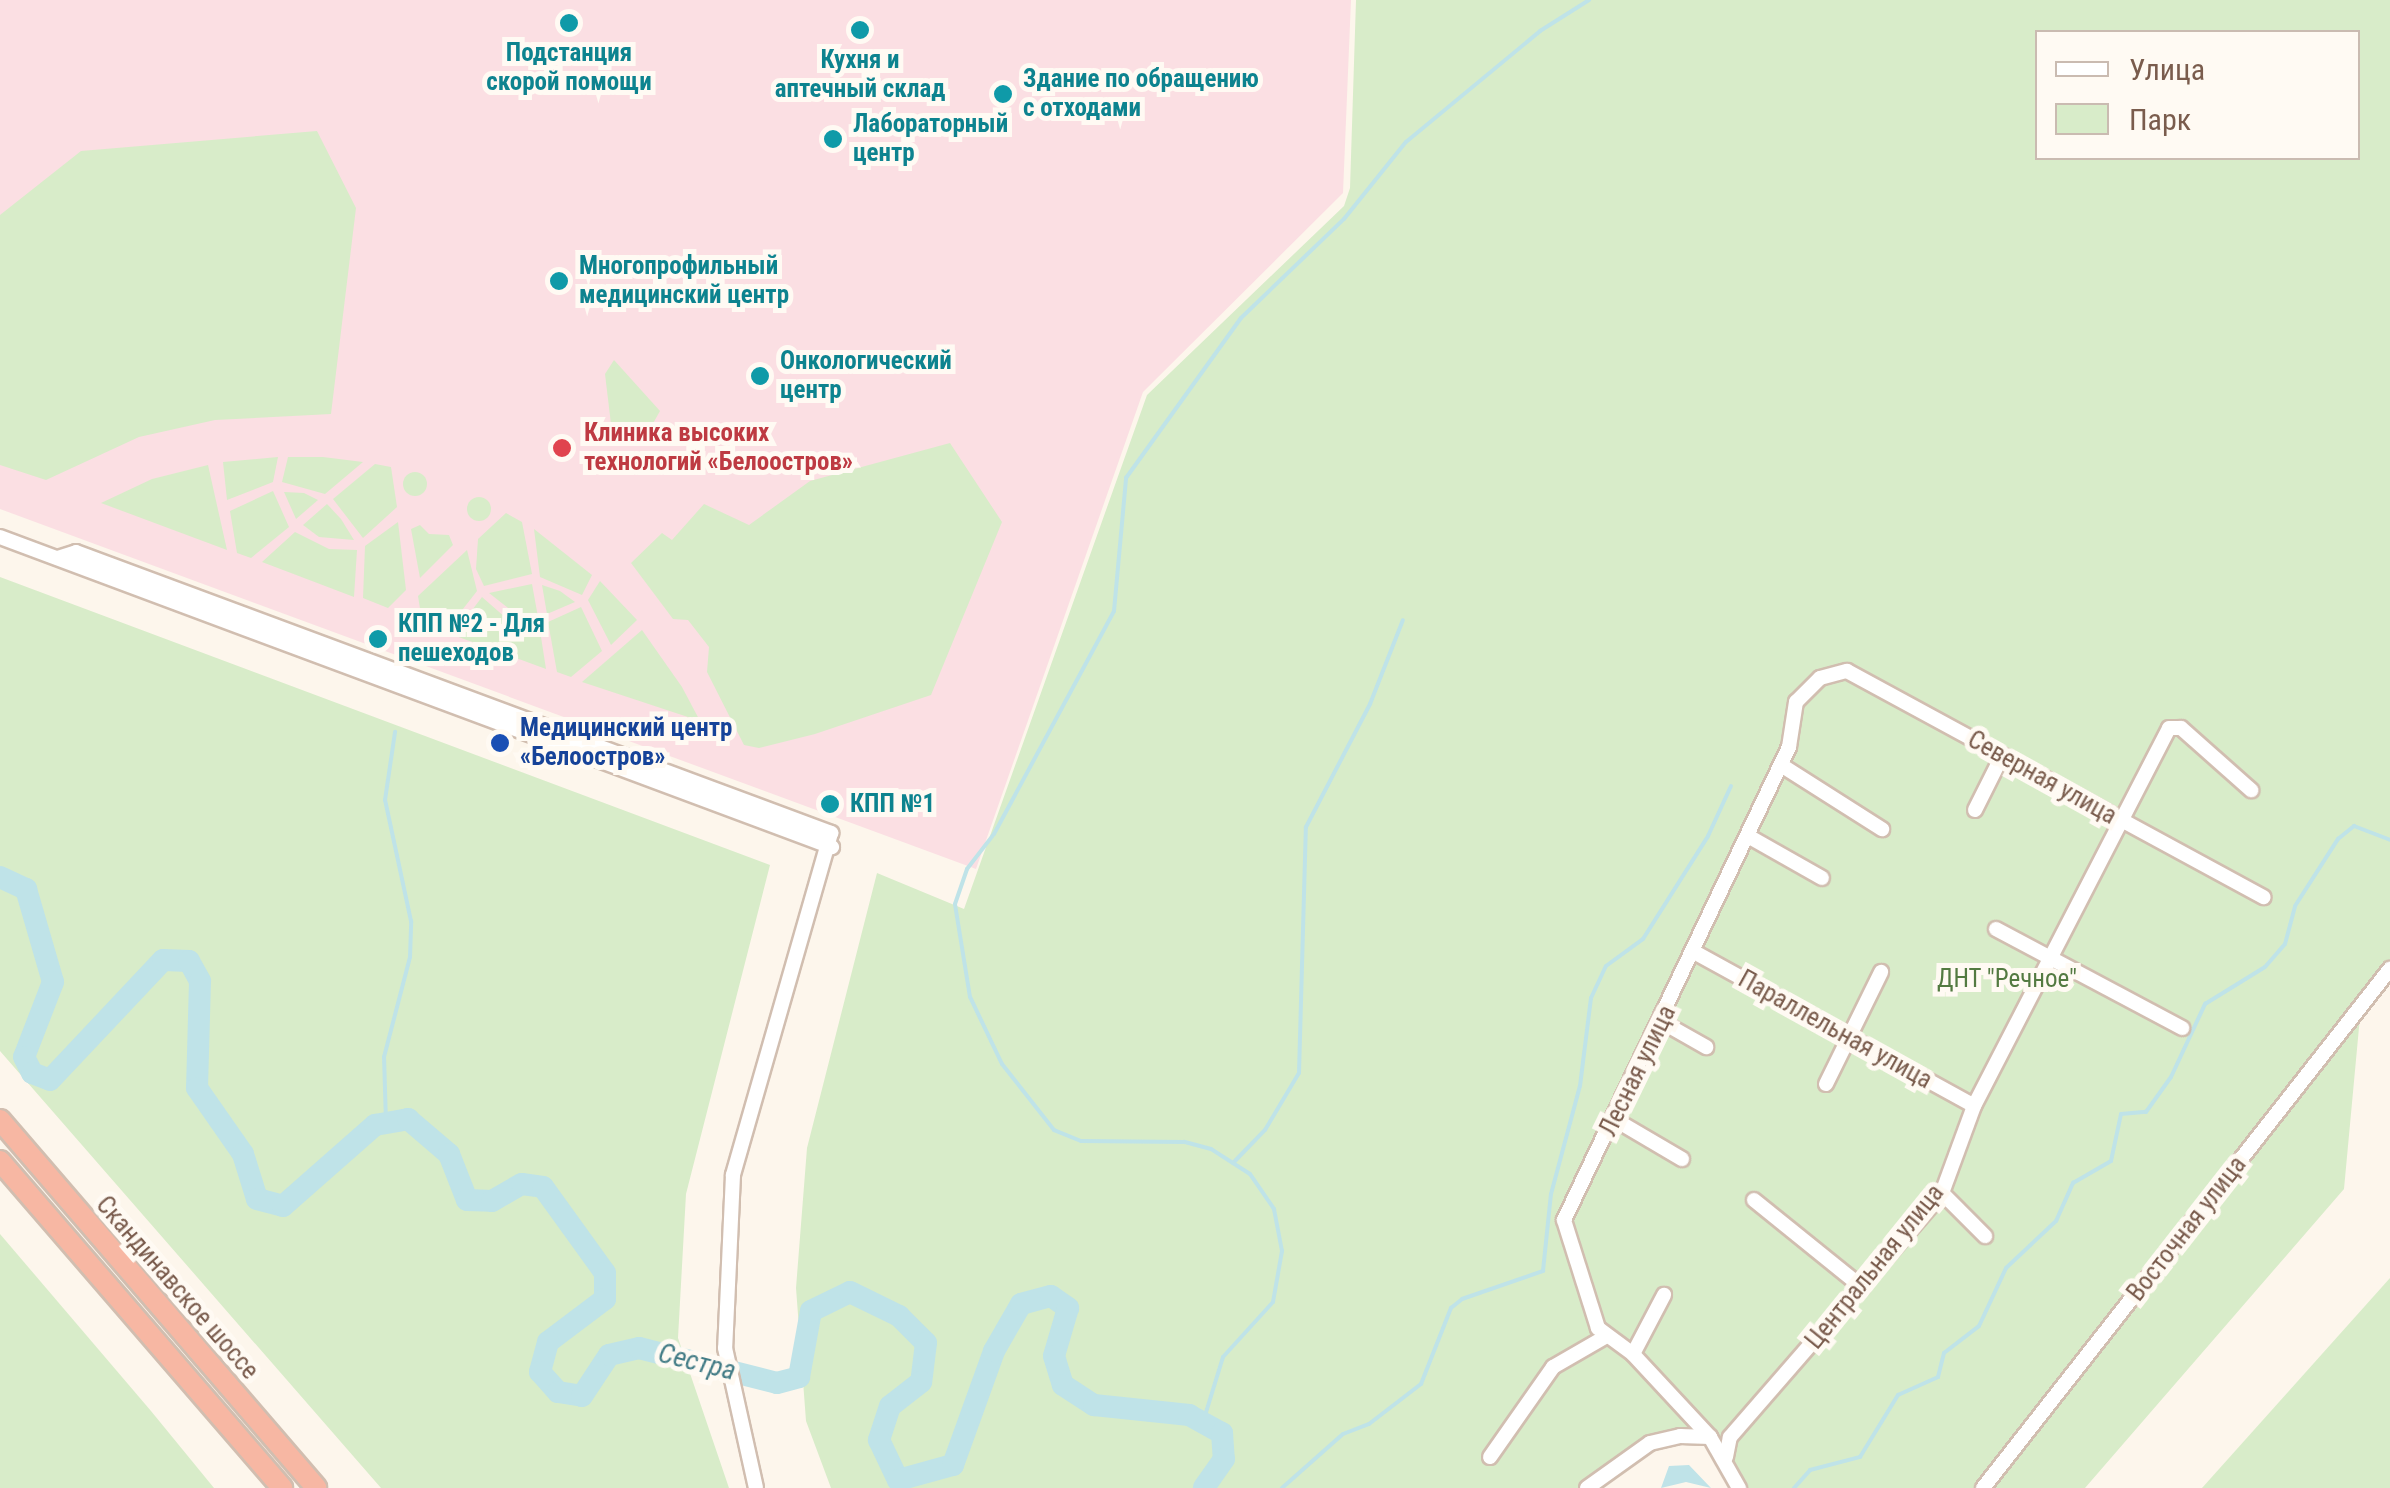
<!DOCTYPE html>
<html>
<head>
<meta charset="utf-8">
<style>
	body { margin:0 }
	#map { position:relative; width:2390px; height:1488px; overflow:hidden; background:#fdf6ec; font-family:"Roboto Condensed",sans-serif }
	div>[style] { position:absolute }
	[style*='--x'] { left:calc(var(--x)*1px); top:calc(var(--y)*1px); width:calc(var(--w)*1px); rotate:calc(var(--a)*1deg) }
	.medical>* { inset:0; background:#fbdfe3 }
	.green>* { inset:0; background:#d8ecc9 }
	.round { border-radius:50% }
	.water>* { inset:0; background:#bfe3e8 }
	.stream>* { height:4px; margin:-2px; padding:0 2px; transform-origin:2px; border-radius:2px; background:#bfe3e8 }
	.river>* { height:22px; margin:-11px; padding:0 11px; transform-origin:11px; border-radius:11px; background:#bfe3e8 }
	.roads { filter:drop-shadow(2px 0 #d1beb0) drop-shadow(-2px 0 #d1beb0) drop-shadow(0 2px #d1beb0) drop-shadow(0 -2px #d1beb0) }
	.minor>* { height:14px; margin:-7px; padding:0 7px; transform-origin:7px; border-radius:7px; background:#fff }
	.highway>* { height:20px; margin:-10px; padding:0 10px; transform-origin:10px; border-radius:10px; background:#f7b7a3 }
	.dots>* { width:28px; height:28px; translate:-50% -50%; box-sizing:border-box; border:5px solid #fffaf3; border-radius:50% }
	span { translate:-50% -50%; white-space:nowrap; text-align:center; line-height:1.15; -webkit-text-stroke:10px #fffaf3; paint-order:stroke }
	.culture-label { font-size:25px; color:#0d838f; font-weight:700 }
	.left { translate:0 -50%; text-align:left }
	.health-label { font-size:25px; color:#be3a42; font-weight:700 }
	.transit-label { font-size:25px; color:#164399; font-weight:700 }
	.street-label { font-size:25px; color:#7a5c4d }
	.park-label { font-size:25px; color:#537a41 }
	.water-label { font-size:28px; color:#437c86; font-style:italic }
	.legend { position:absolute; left:2035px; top:30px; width:325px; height:130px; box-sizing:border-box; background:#fffaf3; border:2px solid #cabbb1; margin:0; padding:12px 18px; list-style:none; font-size:30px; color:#7a5c4d }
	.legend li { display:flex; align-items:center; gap:20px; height:50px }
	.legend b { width:50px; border:2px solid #cabbb1 }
</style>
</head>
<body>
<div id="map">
	<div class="medical">
		<i style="clip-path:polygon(0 0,1351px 0,1343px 193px,1143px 392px,976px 869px,0 509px)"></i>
	</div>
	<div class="green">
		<i style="clip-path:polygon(evenodd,1356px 0,2390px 0,2390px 969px,2361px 1006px,2344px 1189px,2085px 1488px,1739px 1488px,1712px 1440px,1650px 1443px,1587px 1488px,831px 1488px,806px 1421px,796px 1288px,807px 1148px,877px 873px,964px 909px,1147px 395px,1344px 206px,1350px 188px,1356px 0,2038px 32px,2358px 32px,2358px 158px,2038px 158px,2038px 32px)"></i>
		<i style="clip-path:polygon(317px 131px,356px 208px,331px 414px,215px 420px,139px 437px,46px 480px,0 465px,0 215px,81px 151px)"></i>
		<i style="clip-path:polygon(614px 360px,660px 411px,651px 427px,611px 424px,605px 374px)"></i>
		<i style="clip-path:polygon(950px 443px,1002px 522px,931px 695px,815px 734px,759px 748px,744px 745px,707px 672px,709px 647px,688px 620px,673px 619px,631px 563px,662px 533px,672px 540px,704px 504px,749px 525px,810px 481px)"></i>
		<i style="clip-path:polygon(278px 457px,273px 482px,227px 500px,223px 462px)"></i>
		<i style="clip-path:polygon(288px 457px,323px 457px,363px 462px,325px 494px,282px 482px)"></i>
		<i style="clip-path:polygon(375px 464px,391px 467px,397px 507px,363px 538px,333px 499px)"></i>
		<i style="clip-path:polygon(208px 465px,227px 550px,101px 503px,152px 479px)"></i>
		<i class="round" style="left:403px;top:472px;width:24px;height:24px"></i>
		<i style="clip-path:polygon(273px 491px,289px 527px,251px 558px,237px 553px,230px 511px)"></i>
		<i style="clip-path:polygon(284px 492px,304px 493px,318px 500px,296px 519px)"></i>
		<i class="round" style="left:467px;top:497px;width:24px;height:24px"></i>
		<i style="clip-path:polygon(327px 504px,341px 519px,354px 540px,319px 537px,303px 525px)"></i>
		<i style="clip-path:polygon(506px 513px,522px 522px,532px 574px,484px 586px,476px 569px,478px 539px)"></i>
		<i style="clip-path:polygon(398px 522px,406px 590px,388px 608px,363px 598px,365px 546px)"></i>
		<i style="clip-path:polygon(420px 525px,429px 534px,449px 535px,453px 545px,420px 578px,411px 529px)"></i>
		<i style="clip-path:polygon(534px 529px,592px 575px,582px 595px,540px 577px)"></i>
		<i style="clip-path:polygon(295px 532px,329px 549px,357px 550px,354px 597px,262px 562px)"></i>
		<i style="clip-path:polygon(467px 550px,477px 591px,445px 632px,422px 621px,418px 596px)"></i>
		<i style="clip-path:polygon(0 577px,770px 865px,686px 1194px,678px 1338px,729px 1488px,381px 1488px,0 1051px)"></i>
		<i style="clip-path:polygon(600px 581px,637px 620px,611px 645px,588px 600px)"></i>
		<i style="clip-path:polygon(532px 584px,538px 617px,512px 611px,489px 593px)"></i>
		<i style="clip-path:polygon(542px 585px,560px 591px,575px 602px,547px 614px)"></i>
		<i style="clip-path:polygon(482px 597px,506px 618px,539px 624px,546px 669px,453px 635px)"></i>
		<i style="clip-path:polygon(581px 607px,602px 651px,571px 677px,557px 672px,548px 622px)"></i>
		<i style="clip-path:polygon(642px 630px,682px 687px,700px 721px,582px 682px)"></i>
		<i style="clip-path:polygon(0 1234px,151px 1411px,214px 1488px,0 1488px)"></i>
		<i style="clip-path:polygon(2390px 1278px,2390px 1488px,2202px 1488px)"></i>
	</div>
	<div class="water">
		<i style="clip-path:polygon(1689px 1465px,1711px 1488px,1686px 1482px,1661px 1488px,1669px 1466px)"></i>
	</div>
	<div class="stream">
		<i style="--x:386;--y:1123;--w:66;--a:-91.7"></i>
		<i style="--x:384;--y:1057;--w:103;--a:-75.4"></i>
		<i style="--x:410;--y:957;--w:36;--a:-88"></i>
		<i style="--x:411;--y:921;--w:124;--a:-102.1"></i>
		<i style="--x:385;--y:800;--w:69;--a:-81.6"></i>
		<i style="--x:1233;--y:1163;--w:46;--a:-45.9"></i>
		<i style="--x:1265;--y:1130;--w:66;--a:-59.2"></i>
		<i style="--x:1299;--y:1073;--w:246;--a:-88.4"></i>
		<i style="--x:1306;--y:827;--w:139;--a:-62.5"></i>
		<i style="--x:1370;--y:704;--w:90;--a:-68.6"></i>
		<i style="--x:1203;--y:1422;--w:68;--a:-72.9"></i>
		<i style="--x:1223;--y:1357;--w:74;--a:-47.7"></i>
		<i style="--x:1273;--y:1302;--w:52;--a:-80"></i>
		<i style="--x:1282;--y:1251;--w:43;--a:-100.8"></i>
		<i style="--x:1274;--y:1209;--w:42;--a:-124.4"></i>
		<i style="--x:1250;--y:1174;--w:46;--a:-147.3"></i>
		<i style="--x:1211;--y:1149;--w:28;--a:-165"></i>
		<i style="--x:1184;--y:1142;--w:103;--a:-179.4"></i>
		<i style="--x:1081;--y:1141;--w:29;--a:-158"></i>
		<i style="--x:1054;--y:1130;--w:84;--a:-128.2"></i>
		<i style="--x:1002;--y:1064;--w:74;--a:-115.5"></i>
		<i style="--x:970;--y:997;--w:94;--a:-99.2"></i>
		<i style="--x:955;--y:904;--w:37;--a:-71"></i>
		<i style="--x:967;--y:869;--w:44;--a:-52.4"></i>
		<i style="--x:994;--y:834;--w:253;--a:-61.7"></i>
		<i style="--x:1114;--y:611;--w:134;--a:-84.8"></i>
		<i style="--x:1126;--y:478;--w:197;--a:-54.3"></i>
		<i style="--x:1241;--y:318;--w:143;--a:-43.9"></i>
		<i style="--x:1344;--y:219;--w:99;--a:-51.2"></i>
		<i style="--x:1406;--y:142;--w:174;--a:-39.6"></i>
		<i style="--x:1540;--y:31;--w:58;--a:-32.3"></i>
		<i style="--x:1282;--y:1488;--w:81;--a:-41.5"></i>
		<i style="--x:1343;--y:1434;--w:28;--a:-21"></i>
		<i style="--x:1369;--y:1424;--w:66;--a:-37.6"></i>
		<i style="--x:1421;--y:1384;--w:82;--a:-68.5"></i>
		<i style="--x:1451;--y:1308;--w:14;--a:-39"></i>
		<i style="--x:1462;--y:1299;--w:86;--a:-19.1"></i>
		<i style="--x:1543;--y:1271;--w:77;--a:-84.1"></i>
		<i style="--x:1551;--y:1194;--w:112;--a:-75"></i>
		<i style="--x:1580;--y:1086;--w:89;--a:-82.9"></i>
		<i style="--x:1591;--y:998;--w:35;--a:-65"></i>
		<i style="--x:1606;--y:966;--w:46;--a:-36.1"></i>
		<i style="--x:1643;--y:939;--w:122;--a:-57.7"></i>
		<i style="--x:1708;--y:836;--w:55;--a:-65.3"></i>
		<i style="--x:1794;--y:1488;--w:24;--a:-48"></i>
		<i style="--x:1810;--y:1470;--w:52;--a:-14.6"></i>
		<i style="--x:1860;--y:1457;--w:73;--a:-58.5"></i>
		<i style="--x:1898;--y:1395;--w:44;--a:-24.2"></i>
		<i style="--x:1938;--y:1377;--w:25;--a:-76"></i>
		<i style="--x:1944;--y:1353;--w:44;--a:-37.6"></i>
		<i style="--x:1979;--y:1326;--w:64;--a:-65"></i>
		<i style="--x:2006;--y:1268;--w:69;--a:-43.2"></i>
		<i style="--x:2056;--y:1221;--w:42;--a:-65.9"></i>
		<i style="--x:2073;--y:1183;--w:44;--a:-30.1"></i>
		<i style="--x:2111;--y:1161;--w:48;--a:-78"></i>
		<i style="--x:2121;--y:1114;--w:25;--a:-5"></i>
		<i style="--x:2146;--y:1112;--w:43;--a:-54.5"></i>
		<i style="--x:2171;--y:1077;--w:81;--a:-65"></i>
		<i style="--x:2205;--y:1004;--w:70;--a:-31.7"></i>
		<i style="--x:2265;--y:967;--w:30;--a:-49"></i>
		<i style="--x:2285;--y:944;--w:39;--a:-75"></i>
		<i style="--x:2295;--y:906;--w:80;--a:-57.3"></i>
		<i style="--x:2338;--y:839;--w:21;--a:-39"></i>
		<i style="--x:2354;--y:826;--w:39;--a:21"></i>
	</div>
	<div class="river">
		<i style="--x:0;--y:877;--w:29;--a:25"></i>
		<i style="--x:26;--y:889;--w:97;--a:73.8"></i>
		<i style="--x:53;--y:982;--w:80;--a:111.1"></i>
		<i style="--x:24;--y:1057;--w:18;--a:63"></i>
		<i style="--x:32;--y:1073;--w:19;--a:21"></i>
		<i style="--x:50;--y:1080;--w:165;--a:-46.7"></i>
		<i style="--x:163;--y:960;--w:26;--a:2"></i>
		<i style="--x:189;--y:961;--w:23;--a:61"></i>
		<i style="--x:200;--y:981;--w:107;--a:91.6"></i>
		<i style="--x:197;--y:1088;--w:80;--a:55.1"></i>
		<i style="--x:243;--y:1154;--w:47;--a:72.7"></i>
		<i style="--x:257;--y:1199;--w:27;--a:15"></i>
		<i style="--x:283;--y:1206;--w:123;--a:-41.4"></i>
		<i style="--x:375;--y:1125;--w:34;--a:-10"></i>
		<i style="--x:408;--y:1119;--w:54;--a:40.5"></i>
		<i style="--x:449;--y:1154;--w:49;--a:68.6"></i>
		<i style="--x:467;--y:1200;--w:25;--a:2"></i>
		<i style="--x:492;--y:1201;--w:34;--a:-30"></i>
		<i style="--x:522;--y:1184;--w:21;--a:8"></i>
		<i style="--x:543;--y:1187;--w:106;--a:54.2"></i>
		<i style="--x:605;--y:1273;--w:26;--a:90"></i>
		<i style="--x:605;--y:1299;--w:71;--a:143"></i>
		<i style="--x:548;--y:1342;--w:31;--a:105"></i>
		<i style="--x:540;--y:1372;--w:27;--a:48"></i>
		<i style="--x:558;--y:1392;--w:24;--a:9"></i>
		<i style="--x:582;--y:1396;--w:49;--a:-56.6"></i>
		<i style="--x:609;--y:1355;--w:31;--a:-13"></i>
		<i style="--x:639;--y:1348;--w:142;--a:14.2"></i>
		<i style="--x:777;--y:1383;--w:23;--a:-15"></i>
		<i style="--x:799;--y:1377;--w:67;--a:-79.7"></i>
		<i style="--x:811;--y:1311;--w:43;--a:-26"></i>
		<i style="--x:850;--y:1292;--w:55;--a:26.1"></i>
		<i style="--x:899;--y:1316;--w:38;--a:45"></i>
		<i style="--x:926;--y:1343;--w:39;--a:97"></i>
		<i style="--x:921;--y:1382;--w:39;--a:142"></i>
		<i style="--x:890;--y:1406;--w:36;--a:108"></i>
		<i style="--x:879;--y:1440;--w:44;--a:64.6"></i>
		<i style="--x:898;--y:1480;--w:57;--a:-15.3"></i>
		<i style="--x:953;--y:1465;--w:121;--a:-70.2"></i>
		<i style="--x:994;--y:1351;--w:54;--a:-60.1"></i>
		<i style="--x:1021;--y:1304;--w:31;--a:-15"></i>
		<i style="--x:1051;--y:1296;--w:21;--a:35"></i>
		<i style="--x:1068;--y:1308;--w:50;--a:106.3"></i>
		<i style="--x:1054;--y:1356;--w:30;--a:73"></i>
		<i style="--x:1063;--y:1385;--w:37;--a:33"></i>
		<i style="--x:1094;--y:1405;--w:96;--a:6"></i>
		<i style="--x:1189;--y:1415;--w:38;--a:29"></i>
		<i style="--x:1222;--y:1433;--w:26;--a:86"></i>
		<i style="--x:1224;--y:1459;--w:35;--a:125"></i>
	</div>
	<div class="roads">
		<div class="minor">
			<i style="--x:0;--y:537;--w:888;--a:20.44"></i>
			<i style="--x:58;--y:558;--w:19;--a:-18"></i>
			<i style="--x:76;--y:552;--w:806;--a:20.41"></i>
			<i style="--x:831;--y:833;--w:356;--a:106"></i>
			<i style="--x:733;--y:1175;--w:173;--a:92.6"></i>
			<i style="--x:725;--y:1348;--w:143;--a:77.5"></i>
			<i style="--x:1781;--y:765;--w:120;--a:32.4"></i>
			<i style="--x:1975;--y:810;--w:60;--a:-63.4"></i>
			<i style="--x:1748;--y:836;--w:85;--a:29.6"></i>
			<i style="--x:1996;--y:929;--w:211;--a:28"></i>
			<i style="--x:1696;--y:953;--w:317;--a:28.8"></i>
			<i style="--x:1662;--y:1022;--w:51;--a:29.6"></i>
			<i style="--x:1826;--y:1084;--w:125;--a:-63.8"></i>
			<i style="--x:1614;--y:1119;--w:79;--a:30.5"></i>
			<i style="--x:1942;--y:1193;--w:61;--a:45"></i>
			<i style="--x:1754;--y:1200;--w:139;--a:38.9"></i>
			<i style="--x:1633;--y:1354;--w:67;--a:-62.3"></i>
			<i style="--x:1710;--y:1437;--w:113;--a:-132.9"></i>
			<i style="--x:1633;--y:1354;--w:44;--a:-143.4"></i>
			<i style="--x:1598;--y:1328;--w:113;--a:-107.5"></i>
			<i style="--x:1564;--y:1220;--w:524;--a:-64.56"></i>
			<i style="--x:1789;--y:747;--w:46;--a:-81.2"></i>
			<i style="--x:1796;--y:702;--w:34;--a:-45"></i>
			<i style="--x:1820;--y:678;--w:28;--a:-15"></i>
			<i style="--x:1847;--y:671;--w:474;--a:28.5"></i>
			<i style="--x:1490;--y:1457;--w:110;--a:-55"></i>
			<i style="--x:1553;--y:1367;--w:60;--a:-30"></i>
			<i style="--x:1726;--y:1457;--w:20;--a:-79"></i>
			<i style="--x:1730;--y:1437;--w:323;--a:-49"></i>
			<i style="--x:1942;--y:1193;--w:93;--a:-69.8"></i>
			<i style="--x:1974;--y:1106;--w:425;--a:-62.7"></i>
			<i style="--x:2169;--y:728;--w:12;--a:0"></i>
			<i style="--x:2181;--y:728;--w:94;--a:41.5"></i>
			<i style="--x:1587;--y:1488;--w:77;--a:-35.5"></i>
			<i style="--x:1650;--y:1443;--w:31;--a:-13"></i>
			<i style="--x:1680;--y:1436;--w:30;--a:2"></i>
			<i style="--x:1710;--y:1437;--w:59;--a:60.4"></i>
			<i style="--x:1983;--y:1488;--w:660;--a:-51.9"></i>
		</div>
		<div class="highway">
			<i style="--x:0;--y:1120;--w:485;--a:49.3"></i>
			<i style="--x:0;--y:1161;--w:432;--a:49.2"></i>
		</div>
	</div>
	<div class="dots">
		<i style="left:569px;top:23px;background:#0f9aa8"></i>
		<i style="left:860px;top:30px;background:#0f9aa8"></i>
		<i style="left:1003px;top:94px;background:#0f9aa8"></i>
		<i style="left:833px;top:139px;background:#0f9aa8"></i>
		<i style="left:559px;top:281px;background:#0f9aa8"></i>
		<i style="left:760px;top:376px;background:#0f9aa8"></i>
		<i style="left:562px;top:448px;background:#e0444e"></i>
		<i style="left:378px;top:639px;background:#0f9aa8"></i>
		<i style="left:500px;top:743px;background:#1a4fb4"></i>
		<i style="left:830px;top:804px;background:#0f9aa8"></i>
	</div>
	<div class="culture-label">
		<span style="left:569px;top:68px">Подстанция<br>скорой помощи</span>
		<span style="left:860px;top:75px">Кухня и<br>аптечный склад</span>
		<span class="left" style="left:1023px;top:94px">Здание по обращению<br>с отходами</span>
		<span class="left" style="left:853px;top:139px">Лабораторный<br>центр</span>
		<span class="left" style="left:579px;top:281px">Многопрофильный<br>медицинский центр</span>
		<span class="left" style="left:780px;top:376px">Онкологический<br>центр</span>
		<span class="left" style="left:398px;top:639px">КПП №2 - Для<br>пешеходов</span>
		<span class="left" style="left:850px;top:804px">КПП №1</span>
	</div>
	<div class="health-label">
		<span class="left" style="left:584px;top:448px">Клиника высоких<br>технологий «Белоостров»</span>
	</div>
	<div class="transit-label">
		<span class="left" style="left:520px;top:743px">Медицинский центр<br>«Белоостров»</span>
	</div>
	<div class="street-label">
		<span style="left:2042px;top:778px;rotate:29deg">Северная улица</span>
		<span style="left:1835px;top:1030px;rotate:29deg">Параллельная улица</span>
		<span style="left:1638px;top:1071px;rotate:-64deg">Лесная улица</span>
		<span style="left:2187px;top:1229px;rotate:-52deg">Восточная улица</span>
		<span style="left:1875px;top:1267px;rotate:-51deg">Центральная улица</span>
		<span style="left:177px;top:1288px;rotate:49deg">Скандинавское шоссе</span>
	</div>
	<div class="park-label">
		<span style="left:2007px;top:979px">ДНТ "Речное"</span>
	</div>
	<div class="water-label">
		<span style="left:697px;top:1362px;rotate:14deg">Сестра</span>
	</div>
	<ul class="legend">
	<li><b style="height:12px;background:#fff"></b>Улица</li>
	<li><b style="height:28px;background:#d8ecc9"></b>Парк</li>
	</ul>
</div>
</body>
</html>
